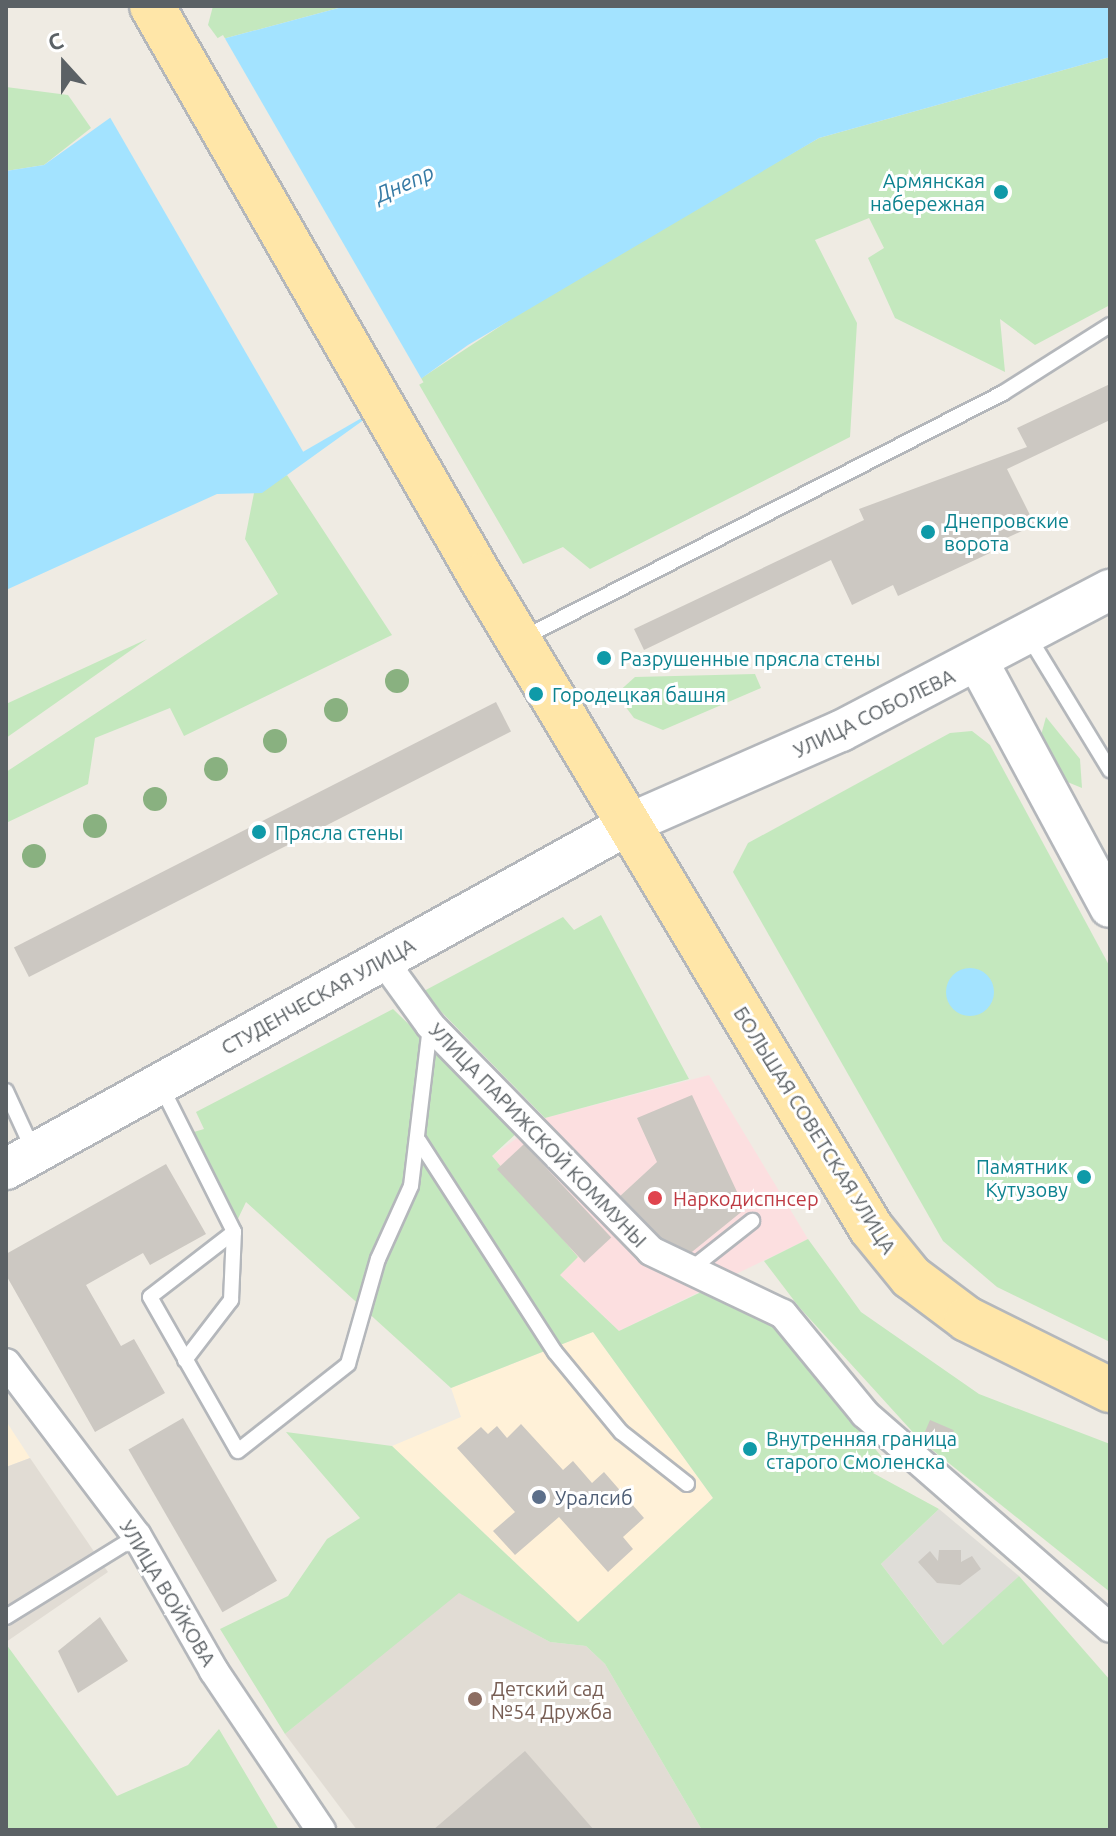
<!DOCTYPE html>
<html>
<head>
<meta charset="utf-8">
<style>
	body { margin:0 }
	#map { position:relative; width:1116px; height:1836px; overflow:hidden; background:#efebe3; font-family:Ubuntu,sans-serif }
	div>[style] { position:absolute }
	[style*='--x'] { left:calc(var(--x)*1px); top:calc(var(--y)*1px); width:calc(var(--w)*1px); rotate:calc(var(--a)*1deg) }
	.commercial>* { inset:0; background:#fff1d8 }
	.industrial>* { inset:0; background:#dfddd8 }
	.education>* { inset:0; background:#e1dcd4 }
	.medical>* { inset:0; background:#fcdfe0 }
	.green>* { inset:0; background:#c4e8be }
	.water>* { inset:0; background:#a3e3ff }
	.round { border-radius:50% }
	.pier>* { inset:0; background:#efebe3; transform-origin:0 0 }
	.building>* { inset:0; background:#ccc8c2; transform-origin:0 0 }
	.roads { filter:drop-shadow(2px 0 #b4b7bb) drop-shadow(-2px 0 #b4b7bb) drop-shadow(0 2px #b4b7bb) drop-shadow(0 -2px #b4b7bb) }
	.lane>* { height:14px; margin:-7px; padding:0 7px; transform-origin:7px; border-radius:7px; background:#fff }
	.street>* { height:28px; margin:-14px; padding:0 14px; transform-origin:14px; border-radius:14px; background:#fff }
	.secondary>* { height:40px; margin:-20px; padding:0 20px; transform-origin:20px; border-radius:20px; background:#fff }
	.primary>* { height:44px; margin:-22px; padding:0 22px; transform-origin:22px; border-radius:22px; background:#ffe6a8 }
	.trees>* { width:24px; height:24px; margin:-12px; border-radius:50%; background:#89b180 }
	.dots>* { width:22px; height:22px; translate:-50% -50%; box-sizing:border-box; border:4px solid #fff; border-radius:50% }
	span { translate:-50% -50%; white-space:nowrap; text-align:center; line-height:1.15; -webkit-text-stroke:6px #fff; paint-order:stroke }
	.culture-label { font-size:20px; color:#0d838f }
	.right { translate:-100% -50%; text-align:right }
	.left { translate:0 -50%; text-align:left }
	.street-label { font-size:20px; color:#5b6165 }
	.health-label { font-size:20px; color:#be3a42 }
	.service-label { font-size:20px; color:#4e5e75 }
	.education-label { font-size:20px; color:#785e54 }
	.water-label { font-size:22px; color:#367aa4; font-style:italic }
	.frame { position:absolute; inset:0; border:8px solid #5b6165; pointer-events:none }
	.north { position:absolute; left:24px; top:24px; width:80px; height:80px; -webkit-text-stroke:6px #fff; paint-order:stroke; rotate:339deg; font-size:22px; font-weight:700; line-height:32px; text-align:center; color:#5b6165 }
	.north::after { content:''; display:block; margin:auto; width:28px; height:36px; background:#5b6165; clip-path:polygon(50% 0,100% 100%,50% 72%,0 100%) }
</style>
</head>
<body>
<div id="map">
	<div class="commercial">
		<i style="clip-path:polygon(593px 1332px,713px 1498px,578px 1622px,392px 1446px,461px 1417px,451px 1388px)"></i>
		<i style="clip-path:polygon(6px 1421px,30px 1458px,6px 1467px)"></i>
	</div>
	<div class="industrial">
		<i style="clip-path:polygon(939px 1509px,1019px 1576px,944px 1646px,881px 1564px)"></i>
	</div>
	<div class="education">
		<i style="clip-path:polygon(30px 1458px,108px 1572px,6px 1642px,6px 1467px)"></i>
		<i style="clip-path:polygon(458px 1592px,550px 1642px,586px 1646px,605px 1664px,702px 1830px,357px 1830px,285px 1734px)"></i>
	</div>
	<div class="medical">
		<i style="clip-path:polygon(709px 1075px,808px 1239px,619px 1331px,559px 1274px,577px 1257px,492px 1156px,545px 1118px)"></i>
	</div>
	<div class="green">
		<i style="clip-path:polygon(213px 6px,346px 6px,219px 40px,208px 25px)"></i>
		<i style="clip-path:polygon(1110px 57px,1110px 305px,1035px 345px,1000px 319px,1005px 372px,895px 318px,868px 258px,884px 248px,869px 218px,815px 240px,857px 323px,850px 437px,590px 569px,563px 547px,523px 564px,417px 381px,578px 275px,819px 138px)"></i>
		<i style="clip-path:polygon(6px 87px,68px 95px,91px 128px,44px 165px,6px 171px)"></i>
		<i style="clip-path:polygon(287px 475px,392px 635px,184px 736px,170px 708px,95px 738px,88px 784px,6px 823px,6px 772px,278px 594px,245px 539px,254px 493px)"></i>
		<i style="clip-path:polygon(147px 639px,6px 738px,6px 704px)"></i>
		<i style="clip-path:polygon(755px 674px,761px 688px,663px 730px,634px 718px,616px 694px,635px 677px)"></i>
		<i style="clip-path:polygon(1046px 717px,1080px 759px,1082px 788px,1065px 781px,1040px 739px)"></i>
		<i style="clip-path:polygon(972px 731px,990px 745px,1110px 967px,1110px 1342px,997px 1287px,943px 1241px,733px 872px,748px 843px,950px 733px)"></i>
		<i style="clip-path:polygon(601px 915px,689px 1079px,545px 1118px,422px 992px,563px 917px,574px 930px)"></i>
		<i style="clip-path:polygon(393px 1009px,519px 1131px,492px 1156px,578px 1257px,560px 1275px,619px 1331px,735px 1276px,885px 1461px,873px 1473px,939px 1509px,881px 1564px,943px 1645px,1019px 1576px,1110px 1680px,1110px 1830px,702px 1830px,605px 1664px,586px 1646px,550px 1642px,459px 1593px,285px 1734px,220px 1629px,288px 1596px,327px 1539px,360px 1518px,286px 1432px,392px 1446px,578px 1622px,713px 1498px,593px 1332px,451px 1388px,246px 1202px,235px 1225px,187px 1134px,204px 1129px,196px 1112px)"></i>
		<i style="clip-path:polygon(808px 1239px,861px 1312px,979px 1394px,1110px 1444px,1110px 1592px,920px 1440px,799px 1307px,764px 1261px)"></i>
		<i style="clip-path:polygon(6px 1644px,117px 1796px,188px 1765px,219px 1729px,279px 1830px,6px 1830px)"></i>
	</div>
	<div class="water">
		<i style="clip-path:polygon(346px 6px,1110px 6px,1110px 57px,819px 138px,468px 345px,262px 493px,217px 494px,6px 590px,6px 171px,44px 165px,219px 40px)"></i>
		<i class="round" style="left:946px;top:968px;width:48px;height:48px"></i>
	</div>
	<div class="pier">
		<i style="left:223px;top:35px;width:401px;height:139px;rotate:60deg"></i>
	</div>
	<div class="building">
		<i style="clip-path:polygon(1110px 384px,1110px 420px,1007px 469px,1035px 525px,987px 547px,990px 553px,898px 596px,893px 585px,852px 605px,831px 560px,644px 650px,634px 629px,864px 520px,859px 509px,1027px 447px,1017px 428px)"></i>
		<i style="left:496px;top:702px;width:33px;height:541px;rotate:63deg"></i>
		<i style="clip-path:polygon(692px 1095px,745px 1209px,682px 1260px,618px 1198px,657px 1162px,637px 1118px)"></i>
		<i style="left:524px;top:1144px;width:128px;height:37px;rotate:47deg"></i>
		<i style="clip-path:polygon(166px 1164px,206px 1234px,150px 1265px,143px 1253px,86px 1285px,121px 1346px,134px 1339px,165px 1393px,95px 1432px,6px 1275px,6px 1254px)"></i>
		<i style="left:183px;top:1418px;width:188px;height:63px;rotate:60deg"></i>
		<i style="left:930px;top:1420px;width:26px;height:18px;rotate:23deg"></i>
		<i style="clip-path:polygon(521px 1424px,563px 1470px,573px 1461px,592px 1483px,604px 1472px,644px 1518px,623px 1537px,633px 1549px,608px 1572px,559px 1517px,515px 1555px,493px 1531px,515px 1512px,457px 1448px,481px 1427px,488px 1434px,497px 1426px,507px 1438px)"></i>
		<i style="clip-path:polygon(939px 1550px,961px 1550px,961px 1562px,972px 1556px,981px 1569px,960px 1585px,937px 1583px,918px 1562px,930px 1551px,938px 1561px)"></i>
		<i style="clip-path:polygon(100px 1617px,128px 1661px,78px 1693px,58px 1651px)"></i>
		<i style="clip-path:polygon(525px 1751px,594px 1830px,433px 1830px)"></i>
	</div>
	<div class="roads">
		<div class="lane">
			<i style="--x:1029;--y:637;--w:156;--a:58.7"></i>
			<i style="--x:523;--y:638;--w:539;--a:-27.04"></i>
			<i style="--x:1003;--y:393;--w:127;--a:-32.4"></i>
			<i style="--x:162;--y:1088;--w:161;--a:63.4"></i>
			<i style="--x:234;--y:1232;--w:106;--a:142.3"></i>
			<i style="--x:150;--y:1297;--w:177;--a:60.3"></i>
			<i style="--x:238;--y:1451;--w:140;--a:-38.3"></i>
			<i style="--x:348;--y:1364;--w:109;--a:-74.1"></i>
			<i style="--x:378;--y:1259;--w:80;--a:-65.7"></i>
			<i style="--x:411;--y:1186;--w:161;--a:-83.2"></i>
			<i style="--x:6;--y:1091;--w:67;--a:65.3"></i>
			<i style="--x:419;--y:1141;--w:251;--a:57.2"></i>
			<i style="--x:555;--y:1352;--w:104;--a:50.5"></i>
			<i style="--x:621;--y:1432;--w:84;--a:38.2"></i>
			<i style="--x:691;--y:1269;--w:78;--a:-38.2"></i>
			<i style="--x:185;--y:1360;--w:76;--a:-52.5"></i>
			<i style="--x:231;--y:1300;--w:68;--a:-87.5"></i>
			<i style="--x:6;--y:1617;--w:154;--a:-31.7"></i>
		</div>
		<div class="street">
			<i style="--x:383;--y:960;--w:80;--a:54.1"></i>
			<i style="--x:430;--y:1025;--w:316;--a:45.6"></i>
			<i style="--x:651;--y:1251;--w:146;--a:25.5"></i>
			<i style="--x:783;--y:1314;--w:129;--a:50.6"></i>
			<i style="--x:865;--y:1414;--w:325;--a:41.1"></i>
			<i style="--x:6;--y:1363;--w:217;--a:52.9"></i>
			<i style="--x:137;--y:1536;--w:155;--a:60.3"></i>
			<i style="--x:214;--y:1671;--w:192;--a:56.1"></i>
		</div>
		<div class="secondary">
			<i style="--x:978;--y:662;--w:278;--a:61.7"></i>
			<i style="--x:6;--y:1169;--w:714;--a:-28.97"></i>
			<i style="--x:631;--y:823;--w:229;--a:-23.7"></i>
			<i style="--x:841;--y:731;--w:304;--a:-27.7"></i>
		</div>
		<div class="primary">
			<i style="--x:152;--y:6;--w:658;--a:60.08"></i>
			<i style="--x:480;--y:576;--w:760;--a:59.05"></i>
			<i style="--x:871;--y:1228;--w:63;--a:50.8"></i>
			<i style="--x:911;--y:1277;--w:70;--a:36.9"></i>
			<i style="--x:967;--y:1319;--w:160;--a:26.4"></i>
		</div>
	</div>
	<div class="trees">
		<i style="left:397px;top:681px"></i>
		<i style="left:336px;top:710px"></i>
		<i style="left:275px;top:741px"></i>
		<i style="left:216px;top:769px"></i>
		<i style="left:155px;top:799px"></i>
		<i style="left:95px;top:826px"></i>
		<i style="left:34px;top:856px"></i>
	</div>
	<div class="dots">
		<i style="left:1001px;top:192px;background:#0f9aa8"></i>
		<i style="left:928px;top:532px;background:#0f9aa8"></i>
		<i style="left:604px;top:658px;background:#0f9aa8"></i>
		<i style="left:536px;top:694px;background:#0f9aa8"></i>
		<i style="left:259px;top:832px;background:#0f9aa8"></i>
		<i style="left:1084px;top:1177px;background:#0f9aa8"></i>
		<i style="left:655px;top:1198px;background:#e0444e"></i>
		<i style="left:750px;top:1449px;background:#0f9aa8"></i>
		<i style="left:539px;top:1497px;background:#5c6f8a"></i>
		<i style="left:475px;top:1699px;background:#8d6e63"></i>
	</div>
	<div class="culture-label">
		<span class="right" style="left:985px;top:192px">Армянская<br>набережная</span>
		<span class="left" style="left:944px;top:532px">Днепровские<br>ворота</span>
		<span class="left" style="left:620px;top:658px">Разрушенные прясла стены</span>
		<span class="left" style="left:552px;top:694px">Городецкая башня</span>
		<span class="left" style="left:275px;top:832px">Прясла стены</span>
		<span class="right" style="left:1068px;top:1178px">Памятник<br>Кутузову</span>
		<span class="left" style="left:766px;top:1450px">Внутренняя граница<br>старого Смоленска</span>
	</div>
	<div class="street-label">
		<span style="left:874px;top:713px;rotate:-26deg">УЛИЦА СОБОЛЕВА</span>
		<span style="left:318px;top:996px;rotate:-29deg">СТУДЕНЧЕСКАЯ УЛИЦА</span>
		<span style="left:815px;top:1130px;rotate:58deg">БОЛЬШАЯ СОВЕТСКАЯ УЛИЦА</span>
		<span style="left:538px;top:1135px;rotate:46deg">УЛИЦА ПАРИЖСКОЙ КОММУНЫ</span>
		<span style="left:168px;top:1593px;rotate:59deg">УЛИЦА ВОЙКОВА</span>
	</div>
	<div class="health-label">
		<span class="left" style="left:673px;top:1198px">Наркодиспнсер</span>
	</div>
	<div class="service-label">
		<span class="left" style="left:555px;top:1497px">Уралсиб</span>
	</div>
	<div class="education-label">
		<span class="left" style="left:491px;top:1700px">Детский сад<br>№54 Дружба</span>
	</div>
	<div class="water-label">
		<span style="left:404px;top:183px;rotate:-24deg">Днепр</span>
	</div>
	<div class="frame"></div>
	<div class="north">С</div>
</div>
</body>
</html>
